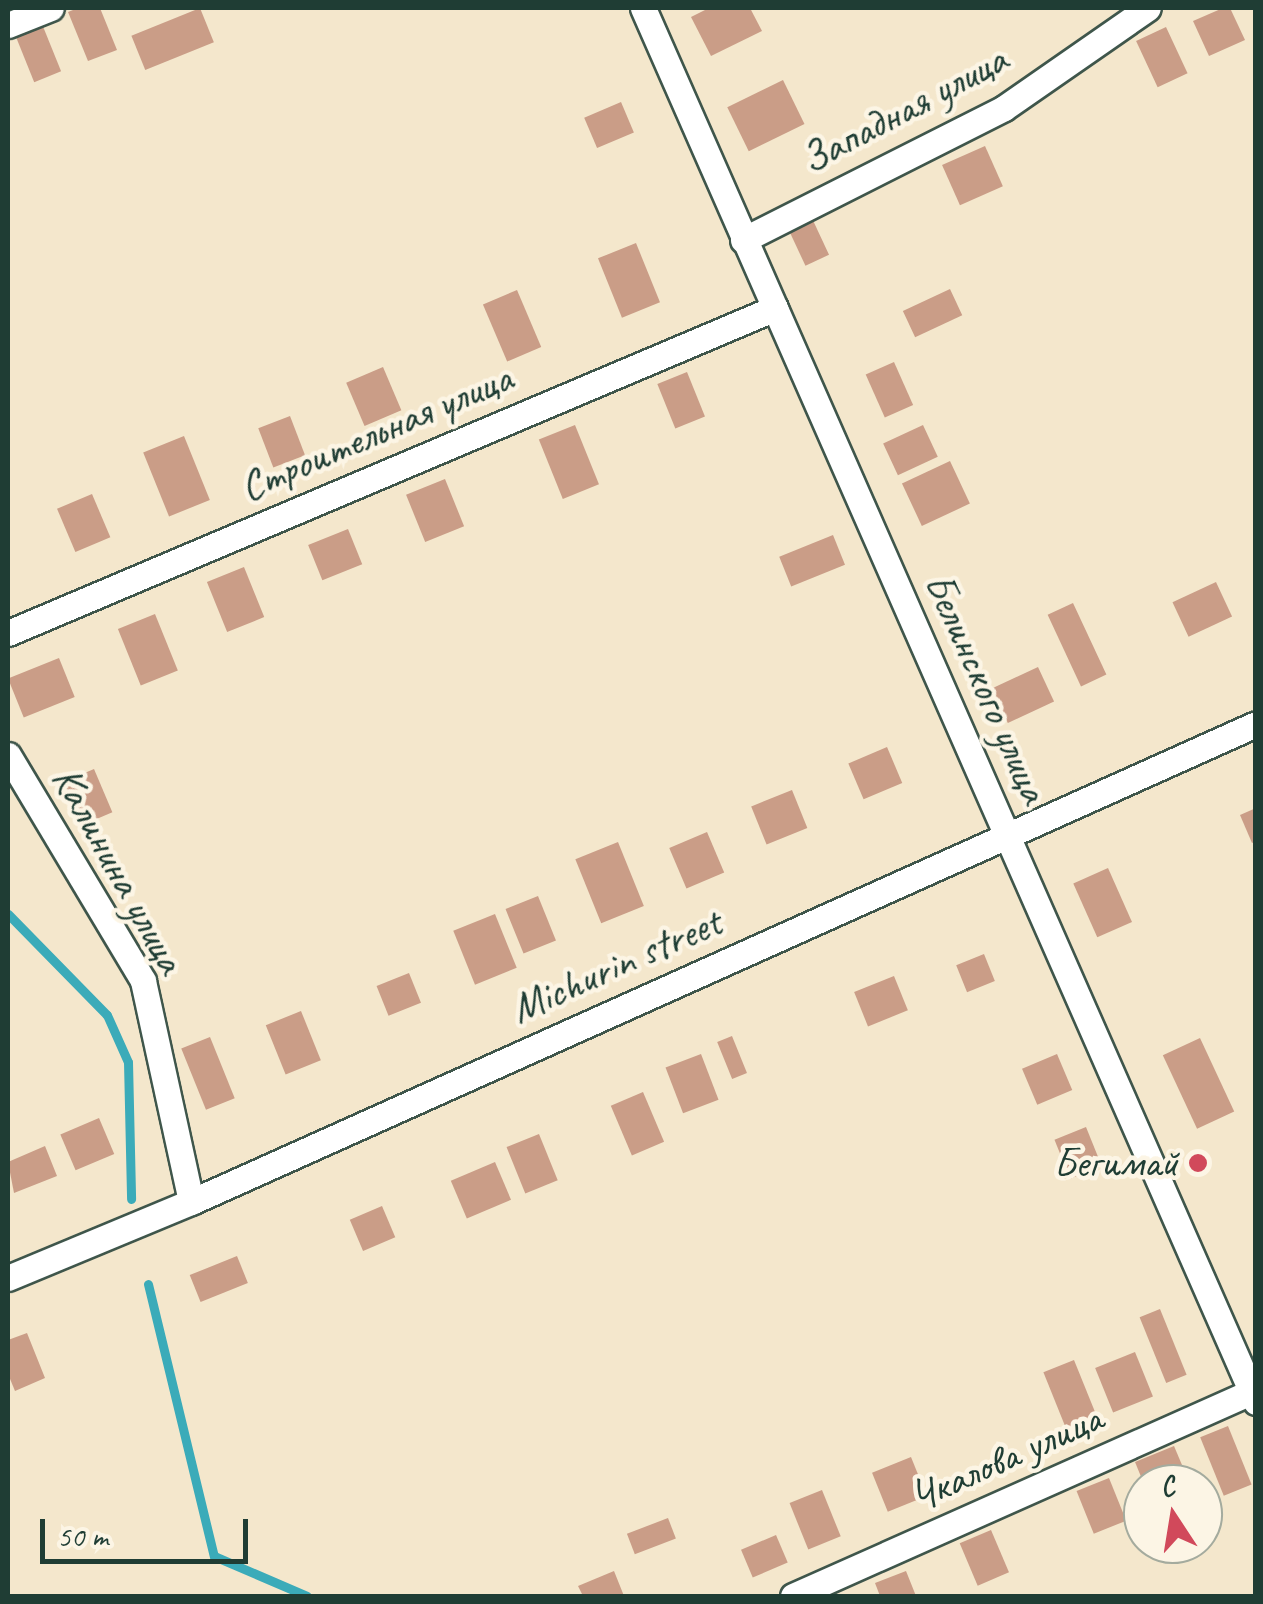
<!DOCTYPE html>
<html>
<head>
<meta charset="utf-8">
<style>
	body { margin:0 }
	#map { position:relative; width:1263px; height:1604px; overflow:hidden; background:#f4e7cc; font-family:Caveat,sans-serif }
	div>[style] { position:absolute }
	[style*='--x'] { left:calc(var(--x)*1px); top:calc(var(--y)*1px); width:calc(var(--w)*1px); rotate:calc(var(--a)*1deg) }
	.stream>* { height:9px; margin:-4.5px; padding:0 4.5px; transform-origin:4.5px; border-radius:4.5px; background:#3babb9 }
	.building>* { inset:0; background:#ca9d87; transform-origin:0 0 }
	.roads { filter:drop-shadow(2px 0 #3f564b) drop-shadow(-2px 0 #3f564b) drop-shadow(0 2px #3f564b) drop-shadow(0 -2px #3f564b) }
	.street>* { height:25px; margin:-12.5px; padding:0 12.5px; transform-origin:12.5px; border-radius:12.5px; background:#fff }
	.dots>* { width:28px; height:28px; translate:-50% -50%; box-sizing:border-box; border:5px solid #fcf5e5; border-radius:50% }
	span { translate:-50% -50%; white-space:nowrap; text-align:center; line-height:1.15; -webkit-text-stroke:9px #fcf5e5; paint-order:stroke }
	.street-label { font-size:42px; color:#1f3d34 }
	.poi-label { font-size:42px; color:#1f3d34 }
	.right { translate:-100% -50%; text-align:right }
	.frame { position:absolute; inset:0; border:10px solid #1f3d34; pointer-events:none }
	.north { position:absolute; left:1123px; top:1464px; width:100px; height:100px; box-sizing:border-box; background:#fcf5e5; border:2px solid #a4ab9e; border-radius:50%; rotate:348deg; font-size:28px; font-weight:700; line-height:40px; text-align:center; color:#1f3d34 }
	.north::after { content:''; display:block; margin:auto; width:35px; height:45px; background:#d1495b; clip-path:polygon(50% 0,100% 100%,50% 72%,0 100%) }
	.scale { position:absolute; left:40px; top:1519px; width:208px; height:45px; box-sizing:border-box; border:5px solid #1f3d34; border-top:0; padding-left:12px; font-size:30px; line-height:35px; white-space:nowrap; color:#1f3d34; -webkit-text-stroke:8px #fcf5e5; paint-order:stroke }
</style>
</head>
<body>
<div id="map">
	<div class="stream">
		<i style="--x:8;--y:914;--w:141;--a:45.6"></i>
		<i style="--x:107;--y:1015;--w:51;--a:65.9"></i>
		<i style="--x:128;--y:1062;--w:137;--a:88.7"></i>
		<i style="--x:148;--y:1284;--w:280;--a:76.4"></i>
		<i style="--x:214;--y:1556;--w:101;--a:23.3"></i>
	</div>
	<div class="building">
		<i style="clip-path:polygon(78px 8px,100px 8px,117px 50px,88px 61px,68px 12px)"></i>
		<i style="left:200px;top:8px;width:37px;height:74px;rotate:68deg"></i>
		<i style="clip-path:polygon(709px 8px,750px 8px,762px 31px,711px 56px,691px 17px)"></i>
		<i style="clip-path:polygon(1223px 8px,1230px 8px,1245px 40px,1209px 56px,1193px 21px)"></i>
		<i style="left:42px;top:24px;width:51px;height:29px;rotate:68deg"></i>
		<i style="left:1166px;top:27px;width:51px;height:33px;rotate:65deg"></i>
		<i style="left:783px;top:80px;width:49px;height:62px;rotate:64deg"></i>
		<i style="left:621px;top:102px;width:33px;height:40px;rotate:67deg"></i>
		<i style="left:985px;top:146px;width:44px;height:47px;rotate:66deg"></i>
		<i style="left:810px;top:214px;width:45px;height:26px;rotate:65deg"></i>
		<i style="left:636px;top:243px;width:64px;height:41px;rotate:68deg"></i>
		<i style="left:950px;top:289px;width:29px;height:52px;rotate:65deg"></i>
		<i style="left:517px;top:290px;width:62px;height:37px;rotate:67deg"></i>
		<i style="left:894px;top:362px;width:47px;height:31px;rotate:66deg"></i>
		<i style="left:383px;top:367px;width:47px;height:40px;rotate:67deg"></i>
		<i style="left:687px;top:372px;width:48px;height:32px;rotate:68deg"></i>
		<i style="left:290px;top:416px;width:42px;height:34px;rotate:69deg"></i>
		<i style="left:575px;top:425px;width:64px;height:39px;rotate:68deg"></i>
		<i style="left:923px;top:425px;width:35px;height:44px;rotate:65deg"></i>
		<i style="left:184px;top:436px;width:69px;height:44px;rotate:68deg"></i>
		<i style="left:950px;top:461px;width:47px;height:53px;rotate:65deg"></i>
		<i style="left:445px;top:479px;width:51px;height:42px;rotate:68deg"></i>
		<i style="left:92px;top:494px;width:47px;height:38px;rotate:67deg"></i>
		<i style="left:348px;top:529px;width:38px;height:43px;rotate:68deg"></i>
		<i style="left:833px;top:535px;width:32px;height:58px;rotate:68deg"></i>
		<i style="left:244px;top:567px;width:54px;height:40px;rotate:68deg"></i>
		<i style="left:1216px;top:582px;width:38px;height:48px;rotate:65deg"></i>
		<i style="left:1073px;top:603px;width:79px;height:28px;rotate:65deg"></i>
		<i style="left:155px;top:614px;width:61px;height:40px;rotate:68deg"></i>
		<i style="left:59px;top:658px;width:42px;height:55px;rotate:68deg"></i>
		<i style="left:1038px;top:667px;width:38px;height:51px;rotate:65deg"></i>
		<i style="left:887px;top:747px;width:39px;height:42px;rotate:67deg"></i>
		<i style="left:94px;top:769px;width:47px;height:35px;rotate:67deg"></i>
		<i style="left:792px;top:790px;width:41px;height:44px;rotate:68deg"></i>
		<i style="clip-path:polygon(1256px 808px,1256px 841px,1252px 843px,1240px 815px)"></i>
		<i style="left:707px;top:832px;width:44px;height:41px;rotate:67deg"></i>
		<i style="left:618px;top:842px;width:69px;height:46px;rotate:68deg"></i>
		<i style="left:1108px;top:868px;width:59px;height:38px;rotate:66deg"></i>
		<i style="left:538px;top:896px;width:48px;height:35px;rotate:68deg"></i>
		<i style="left:495px;top:914px;width:58px;height:45px;rotate:68deg"></i>
		<i style="left:984px;top:954px;width:29px;height:30px;rotate:68deg"></i>
		<i style="left:409px;top:973px;width:32px;height:35px;rotate:68deg"></i>
		<i style="left:894px;top:976px;width:37px;height:43px;rotate:68deg"></i>
		<i style="left:301px;top:1011px;width:53px;height:38px;rotate:68deg"></i>
		<i style="left:732px;top:1036px;width:40px;height:16px;rotate:68deg"></i>
		<i style="left:210px;top:1037px;width:66px;height:31px;rotate:68deg"></i>
		<i style="left:1200px;top:1038px;width:81px;height:41px;rotate:65deg"></i>
		<i style="left:701px;top:1054px;width:49px;height:38px;rotate:69deg"></i>
		<i style="left:1057px;top:1054px;width:39px;height:38px;rotate:67deg"></i>
		<i style="left:643px;top:1092px;width:54px;height:35px;rotate:67deg"></i>
		<i style="left:99px;top:1118px;width:39px;height:42px;rotate:67deg"></i>
		<i style="left:1086px;top:1127px;width:42px;height:34px;rotate:68deg"></i>
		<i style="left:539px;top:1134px;width:50px;height:35px;rotate:68deg"></i>
		<i style="clip-path:polygon(45px 1146px,57px 1176px,14px 1193px,8px 1162px)"></i>
		<i style="left:495px;top:1162px;width:41px;height:48px;rotate:67deg"></i>
		<i style="left:382px;top:1206px;width:34px;height:35px;rotate:67deg"></i>
		<i style="left:237px;top:1256px;width:29px;height:51px;rotate:68deg"></i>
		<i style="left:1160px;top:1309px;width:71px;height:22px;rotate:68deg"></i>
		<i style="clip-path:polygon(27px 1333px,45px 1378px,15px 1391px,8px 1374px,8px 1340px)"></i>
		<i style="left:1135px;top:1352px;width:48px;height:43px;rotate:68deg"></i>
		<i style="left:1074px;top:1360px;width:61px;height:33px;rotate:68deg"></i>
		<i style="left:1228px;top:1426px;width:63px;height:30px;rotate:68deg"></i>
		<i style="clip-path:polygon(1174px 1446px,1190px 1484px,1144px 1484px,1135px 1462px)"></i>
		<i style="left:911px;top:1457px;width:42px;height:42px;rotate:68deg"></i>
		<i style="left:1109px;top:1478px;width:46px;height:35px;rotate:68deg"></i>
		<i style="left:822px;top:1490px;width:50px;height:35px;rotate:68deg"></i>
		<i style="left:668px;top:1518px;width:22px;height:44px;rotate:69deg"></i>
		<i style="left:991px;top:1530px;width:46px;height:34px;rotate:67deg"></i>
		<i style="left:776px;top:1535px;width:30px;height:38px;rotate:67deg"></i>
		<i style="clip-path:polygon(614px 1571px,624px 1596px,583px 1596px,578px 1586px)"></i>
		<i style="clip-path:polygon(906px 1571px,916px 1596px,880px 1596px,875px 1583px)"></i>
	</div>
	<div class="roads">
		<div class="street">
			<i style="--x:643;--y:8;--w:1523;--a:66.26"></i>
			<i style="--x:8;--y:25;--w:46;--a:-21.6"></i>
			<i style="--x:743;--y:240;--w:292;--a:-26.8"></i>
			<i style="--x:1004;--y:108;--w:175;--a:-34.8"></i>
			<i style="--x:8;--y:633;--w:833;--a:-22.96"></i>
			<i style="--x:8;--y:755;--w:263;--a:59.1"></i>
			<i style="--x:143;--y:981;--w:226;--a:77.7"></i>
			<i style="--x:8;--y:1278;--w:198;--a:-22.6"></i>
			<i style="--x:191;--y:1202;--w:1167;--a:-24.17"></i>
			<i style="--x:793;--y:1596;--w:501;--a:-24.01"></i>
		</div>
	</div>
	<div class="dots">
		<i style="left:1198px;top:1163px;background:#d1495b"></i>
	</div>
	<div class="street-label">
		<span style="left:904px;top:110px;rotate:-28deg">Западная улица</span>
		<span style="left:376px;top:433px;rotate:-23deg">Строительная улица</span>
		<span style="left:986px;top:688px;rotate:66deg">Белинского улица</span>
		<span style="left:118px;top:870px;rotate:61deg">Калинина улица</span>
		<span style="left:616px;top:966px;rotate:-24deg">Michurin street</span>
		<span style="left:1006px;top:1458px;rotate:-24deg">Чкалова улица</span>
	</div>
	<div class="poi-label">
		<span class="right" style="left:1178px;top:1163px">Бегимай</span>
	</div>
	<div class="frame"></div>
	<div class="north">С</div>
	<div class="scale">50 m</div>
</div>
</body>
</html>
